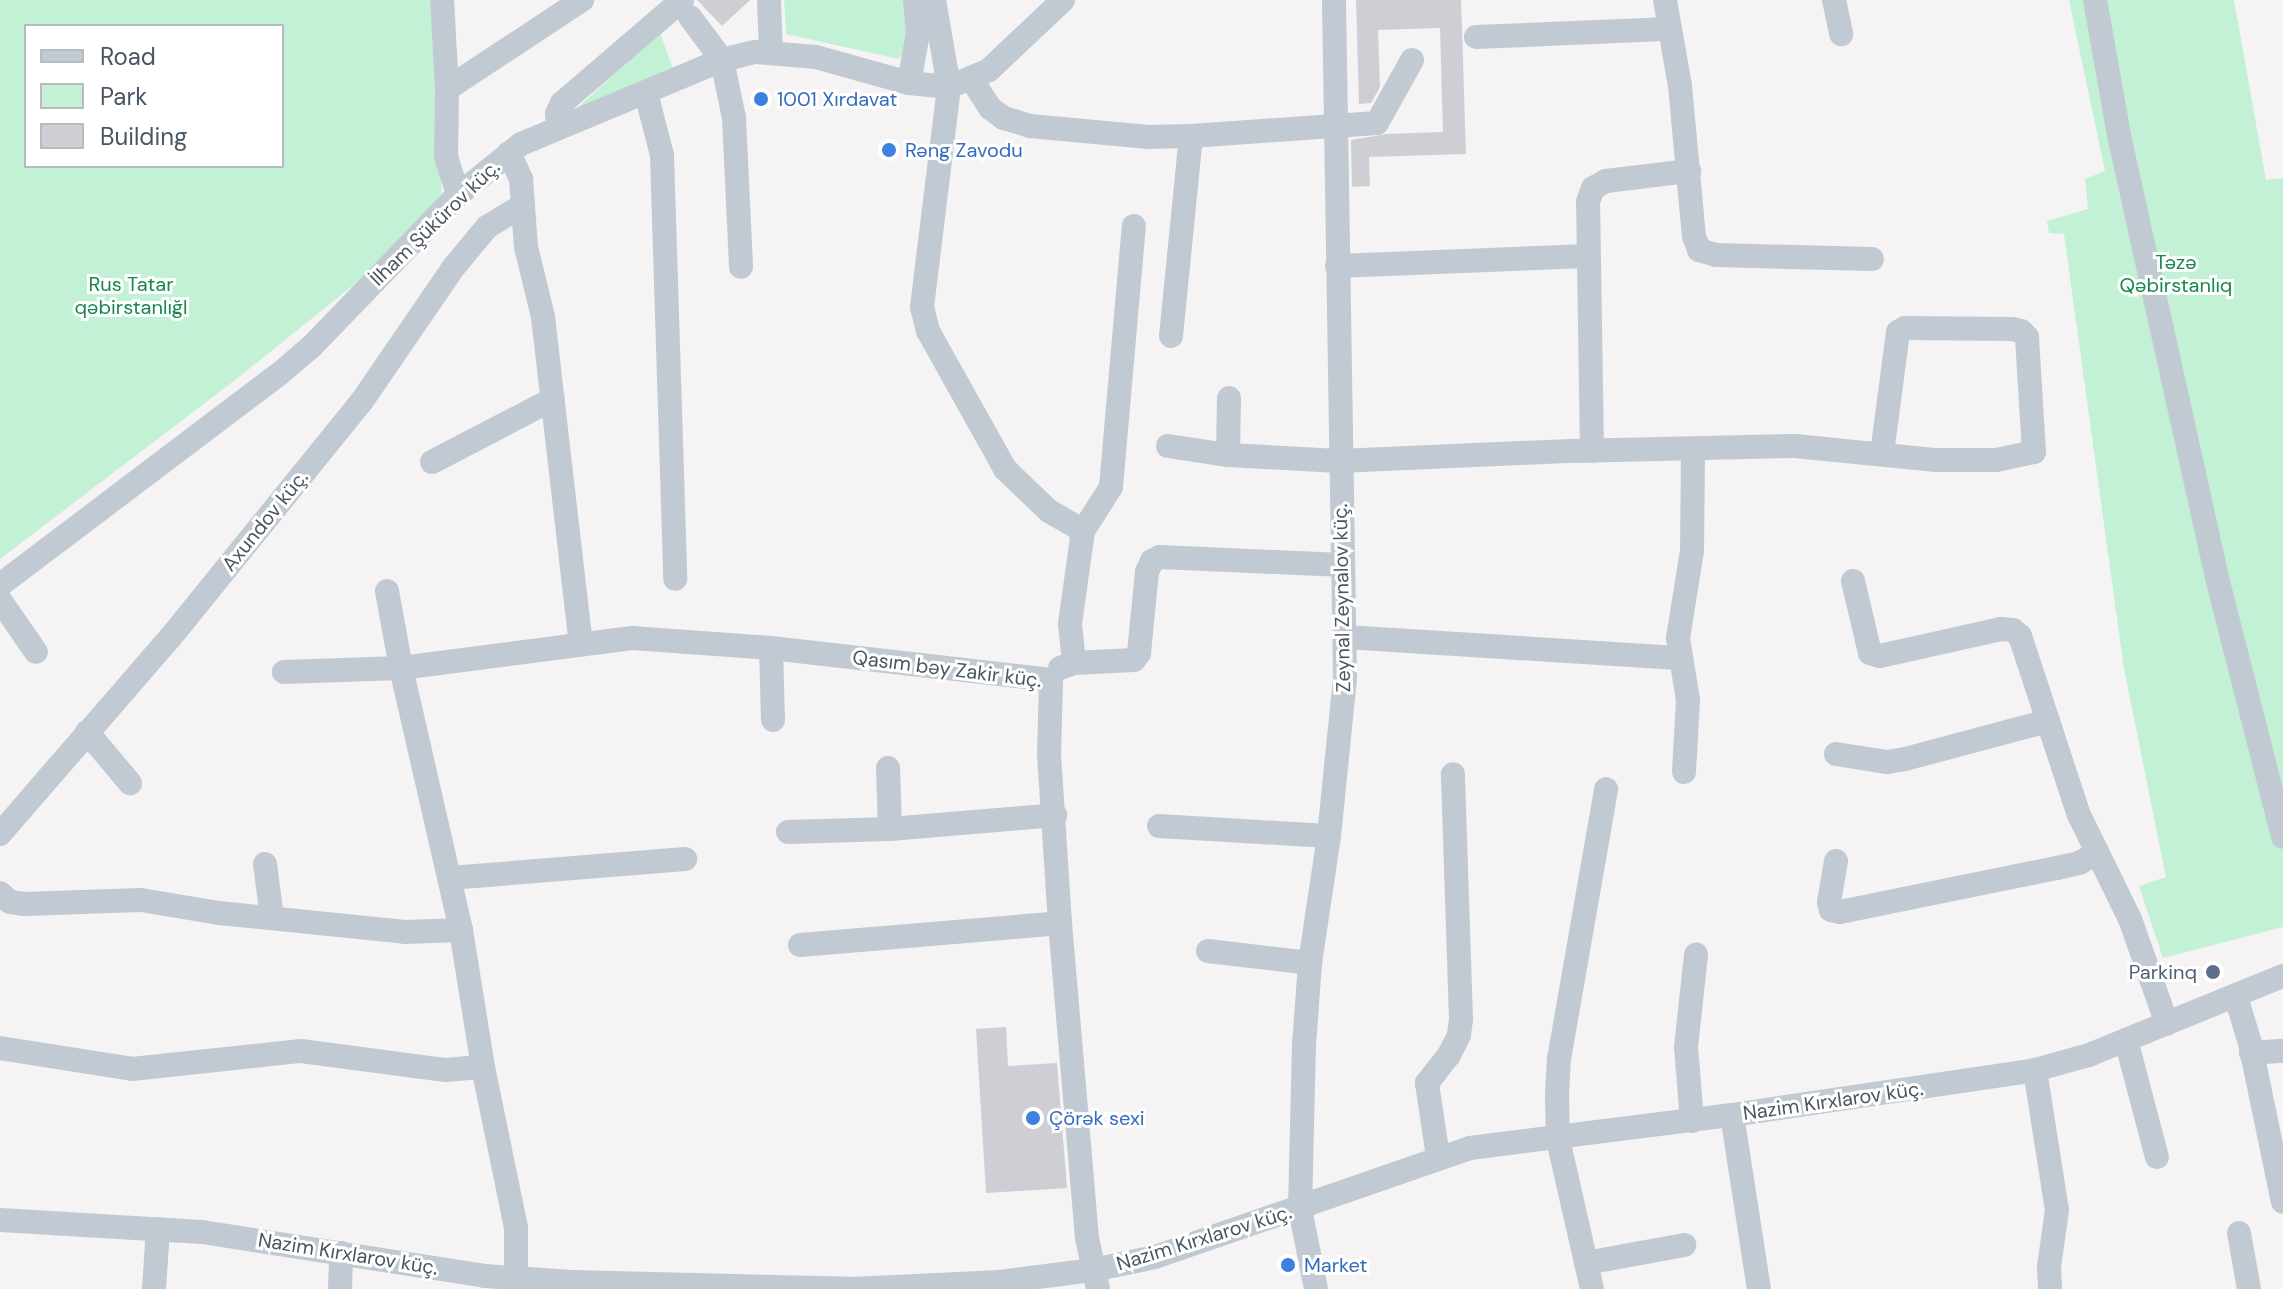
<!DOCTYPE html>
<html>
<head>
<meta charset="utf-8">
<style>
	body { margin:0 }
	#map { position:relative; width:2283px; height:1289px; overflow:hidden; background:#f5f3f3; font-family:"DM Sans",sans-serif }
	div>[style] { position:absolute }
	[style*='--x'] { left:calc(var(--x)*1px); top:calc(var(--y)*1px); width:calc(var(--w)*1px); rotate:calc(var(--a)*1deg) }
	.green>* { inset:0; background:#c3f1d5 }
	.building>* { inset:0; background:#cdcfd5 }
	.minor>* { height:24px; margin:-12px; padding:0 12px; transform-origin:12px; border-radius:12px; background:#c1cad2 }
	.dots>* { width:22px; height:22px; translate:-50% -50%; box-sizing:border-box; border:4px solid #fff; border-radius:50% }
	span { translate:-50% -50%; white-space:nowrap; text-align:center; line-height:1.15; -webkit-text-stroke:6px #fff; paint-order:stroke }
	.shop-label { font-size:20px; color:#366cbe }
	.left { translate:0 -50%; text-align:left }
	.street-label { font-size:20px; color:#4a5661 }
	.park-label { font-size:20px; color:#17864f }
	.service-label { font-size:20px; color:#4e5e75 }
	.right { translate:-100% -50%; text-align:right }
	.legend { position:absolute; left:24px; top:24px; width:260px; height:144px; box-sizing:border-box; background:#fff; border:2px solid #b7bbc0; margin:0; padding:10px 14px; list-style:none; font-size:24px; color:#4a5661 }
	.legend li { display:flex; align-items:center; gap:16px; height:40px }
	.legend b { width:40px; border:2px solid #b7bbc0 }
</style>
</head>
<body>
<div id="map">
	<div class="green">
		<i style="clip-path:polygon(evenodd,0 0,430px 0,443px 213px,239px 377px,0 559px,0 0,26px 26px,282px 26px,282px 166px,26px 166px,26px 26px)"></i>
		<i style="clip-path:polygon(784px 0,905px 0,910px 42px,899px 59px,786px 34px)"></i>
		<i style="clip-path:polygon(2069px 0,2234px 0,2266px 180px,2283px 178px,2283px 927px,2163px 958px,2139px 886px,2166px 877px,2124px 669px,2064px 234px,2049px 233px,2047px 221px,2088px 209px,2085px 179px,2105px 171px)"></i>
		<i style="clip-path:polygon(660px 33px,673px 69px,572px 113px)"></i>
	</div>
	<div class="building">
		<i style="clip-path:polygon(697px 0,750px 0,722px 26px)"></i>
		<i style="clip-path:polygon(1356px 0,1461px 0,1466px 154px,1369px 157px,1370px 186px,1352px 187px,1351px 140px,1387px 134px,1443px 132px,1440px 28px,1378px 30px,1380px 87px,1371px 103px,1359px 104px)"></i>
		<i style="clip-path:polygon(1006px 1027px,1008px 1066px,1057px 1063px,1067px 1188px,986px 1193px,976px 1029px)"></i>
	</div>
	<div class="minor">
		<i style="--x:442;--y:0;--w:89;--a:86.8"></i>
		<i style="--x:447;--y:89;--w:68;--a:90.8"></i>
		<i style="--x:446;--y:157;--w:40;--a:72"></i>
		<i style="--x:769;--y:0;--w:52;--a:87.8"></i>
		<i style="--x:934;--y:0;--w:88;--a:80.2"></i>
		<i style="--x:949;--y:87;--w:222;--a:97"></i>
		<i style="--x:922;--y:307;--w:25;--a:76"></i>
		<i style="--x:928;--y:331;--w:158;--a:60.8"></i>
		<i style="--x:1005;--y:469;--w:61;--a:43.7"></i>
		<i style="--x:1049;--y:511;--w:39;--a:30"></i>
		<i style="--x:1083;--y:531;--w:94;--a:98"></i>
		<i style="--x:1070;--y:624;--w:39;--a:84"></i>
		<i style="--x:1665;--y:0;--w:87;--a:80.1"></i>
		<i style="--x:1680;--y:86;--w:151;--a:84.7"></i>
		<i style="--x:1694;--y:236;--w:15;--a:70"></i>
		<i style="--x:1699;--y:250;--w:18;--a:16"></i>
		<i style="--x:1716;--y:255;--w:156;--a:1.5"></i>
		<i style="--x:1834;--y:0;--w:35;--a:78"></i>
		<i style="--x:2095;--y:0;--w:142;--a:79.9"></i>
		<i style="--x:2120;--y:140;--w:449;--a:77.5"></i>
		<i style="--x:2217;--y:578;--w:267;--a:75.7"></i>
		<i style="--x:690;--y:17;--w:54;--a:53.3"></i>
		<i style="--x:722;--y:60;--w:59;--a:78.3"></i>
		<i style="--x:734;--y:118;--w:149;--a:87.3"></i>
		<i style="--x:1476;--y:37;--w:194;--a:-2.4"></i>
		<i style="--x:972;--y:80;--w:33;--a:57"></i>
		<i style="--x:990;--y:108;--w:17;--a:36"></i>
		<i style="--x:1004;--y:118;--w:27;--a:17"></i>
		<i style="--x:1030;--y:126;--w:119;--a:5.3"></i>
		<i style="--x:1148;--y:137;--w:43;--a:-1.3"></i>
		<i style="--x:1191;--y:136;--w:186;--a:-4"></i>
		<i style="--x:1377;--y:123;--w:72;--a:-60.9"></i>
		<i style="--x:909;--y:83;--w:51;--a:-79.8"></i>
		<i style="--x:918;--y:33;--w:33;--a:-95"></i>
		<i style="--x:447;--y:89;--w:162;--a:-33.4"></i>
		<i style="--x:646;--y:93;--w:64;--a:75.5"></i>
		<i style="--x:662;--y:155;--w:424;--a:88.2"></i>
		<i style="--x:558;--y:128;--w:14;--a:-94"></i>
		<i style="--x:557;--y:114;--w:12;--a:-66"></i>
		<i style="--x:562;--y:103;--w:158;--a:-40.6"></i>
		<i style="--x:509;--y:153;--w:29;--a:65"></i>
		<i style="--x:521;--y:179;--w:68;--a:85.8"></i>
		<i style="--x:526;--y:247;--w:72;--a:76.3"></i>
		<i style="--x:543;--y:317;--w:328;--a:83.4"></i>
		<i style="--x:1337;--y:266;--w:251;--a:-2.3"></i>
		<i style="--x:1171;--y:336;--w:201;--a:-84.3"></i>
		<i style="--x:1168;--y:446;--w:61;--a:8.5"></i>
		<i style="--x:1228;--y:455;--w:111;--a:3.1"></i>
		<i style="--x:1339;--y:461;--w:232;--a:-2.5"></i>
		<i style="--x:1571;--y:451;--w:224;--a:-1.3"></i>
		<i style="--x:1795;--y:446;--w:142;--a:5.7"></i>
		<i style="--x:1936;--y:460;--w:60;--a:0"></i>
		<i style="--x:1996;--y:460;--w:39;--a:-12"></i>
		<i style="--x:2034;--y:452;--w:115;--a:-93.5"></i>
		<i style="--x:2027;--y:337;--w:8;--a:-135"></i>
		<i style="--x:2021;--y:331;--w:9;--a:-167"></i>
		<i style="--x:2012;--y:329;--w:107;--a:-179.5"></i>
		<i style="--x:1905;--y:328;--w:8;--a:150"></i>
		<i style="--x:1898;--y:332;--w:122;--a:97.5"></i>
		<i style="--x:1592;--y:451;--w:249;--a:-90.9"></i>
		<i style="--x:1588;--y:202;--w:15;--a:-70"></i>
		<i style="--x:1593;--y:188;--w:15;--a:-28"></i>
		<i style="--x:1606;--y:181;--w:84;--a:-6.9"></i>
		<i style="--x:1228;--y:455;--w:57;--a:-89"></i>
		<i style="--x:432;--y:462;--w:136;--a:-27.5"></i>
		<i style="--x:1083;--y:531;--w:52;--a:-57.5"></i>
		<i style="--x:1111;--y:487;--w:262;--a:-85"></i>
		<i style="--x:1853;--y:581;--w:74;--a:76.7"></i>
		<i style="--x:1870;--y:653;--w:10;--a:17"></i>
		<i style="--x:1880;--y:656;--w:124;--a:-12.6"></i>
		<i style="--x:2001;--y:629;--w:12;--a:5"></i>
		<i style="--x:2013;--y:630;--w:9;--a:41"></i>
		<i style="--x:2020;--y:636;--w:188;--a:71.8"></i>
		<i style="--x:2079;--y:815;--w:116;--a:63.9"></i>
		<i style="--x:2130;--y:919;--w:111;--a:70.6"></i>
		<i style="--x:0;--y:585;--w:348;--a:-37.1"></i>
		<i style="--x:278;--y:375;--w:45;--a:-40.5"></i>
		<i style="--x:312;--y:346;--w:210;--a:-46"></i>
		<i style="--x:458;--y:195;--w:81;--a:-39"></i>
		<i style="--x:521;--y:144;--w:218;--a:-22.7"></i>
		<i style="--x:722;--y:60;--w:34;--a:-14"></i>
		<i style="--x:755;--y:52;--w:61;--a:4.7"></i>
		<i style="--x:816;--y:57;--w:97;--a:15.6"></i>
		<i style="--x:909;--y:83;--w:40;--a:5.7"></i>
		<i style="--x:949;--y:87;--w:43;--a:-23"></i>
		<i style="--x:989;--y:70;--w:102;--a:-43.4"></i>
		<i style="--x:387;--y:591;--w:78;--a:79.7"></i>
		<i style="--x:401;--y:668;--w:269;--a:77.1"></i>
		<i style="--x:461;--y:930;--w:139;--a:80.9"></i>
		<i style="--x:483;--y:1067;--w:164;--a:78.4"></i>
		<i style="--x:516;--y:1228;--w:50;--a:90"></i>
		<i style="--x:0;--y:600;--w:63;--a:55.3"></i>
		<i style="--x:1345;--y:637;--w:337;--a:3.6"></i>
		<i style="--x:771;--y:648;--w:72;--a:88.4"></i>
		<i style="--x:1060;--y:668;--w:15;--a:-20"></i>
		<i style="--x:1074;--y:663;--w:60;--a:-2.9"></i>
		<i style="--x:1134;--y:660;--w:9;--a:-54"></i>
		<i style="--x:1139;--y:653;--w:81;--a:-84.4"></i>
		<i style="--x:1147;--y:572;--w:12;--a:-66"></i>
		<i style="--x:1152;--y:561;--w:9;--a:-27"></i>
		<i style="--x:1160;--y:557;--w:182;--a:2.5"></i>
		<i style="--x:284;--y:672;--w:117;--a:-2"></i>
		<i style="--x:401;--y:668;--w:233;--a:-7.4"></i>
		<i style="--x:632;--y:638;--w:139;--a:4.1"></i>
		<i style="--x:771;--y:648;--w:282;--a:6.5"></i>
		<i style="--x:1051;--y:680;--w:74;--a:91.5"></i>
		<i style="--x:1049;--y:754;--w:169;--a:86.3"></i>
		<i style="--x:1060;--y:923;--w:316;--a:85.1"></i>
		<i style="--x:1087;--y:1238;--w:52;--a:77.8"></i>
		<i style="--x:87;--y:732;--w:67;--a:49.9"></i>
		<i style="--x:1836;--y:754;--w:52;--a:8.9"></i>
		<i style="--x:1887;--y:762;--w:18;--a:-9"></i>
		<i style="--x:1905;--y:759;--w:148;--a:-14.9"></i>
		<i style="--x:888;--y:768;--w:61;--a:88.1"></i>
		<i style="--x:1684;--y:772;--w:72;--a:-86.8"></i>
		<i style="--x:1688;--y:700;--w:63;--a:-99.2"></i>
		<i style="--x:1678;--y:638;--w:88;--a:-80.9"></i>
		<i style="--x:1692;--y:551;--w:100;--a:-89.4"></i>
		<i style="--x:1159;--y:826;--w:170;--a:3.4"></i>
		<i style="--x:788;--y:832;--w:102;--a:-1.7"></i>
		<i style="--x:890;--y:829;--w:166;--a:-4.8"></i>
		<i style="--x:0;--y:834;--w:259;--a:-49.1"></i>
		<i style="--x:170;--y:638;--w:305;--a:-51"></i>
		<i style="--x:362;--y:401;--w:161;--a:-55.6"></i>
		<i style="--x:453;--y:268;--w:53;--a:-50.3"></i>
		<i style="--x:487;--y:227;--w:42;--a:-31.4"></i>
		<i style="--x:1836;--y:861;--w:42;--a:99.7"></i>
		<i style="--x:1829;--y:902;--w:8;--a:76"></i>
		<i style="--x:1831;--y:910;--w:9;--a:13"></i>
		<i style="--x:1840;--y:912;--w:221;--a:-11.5"></i>
		<i style="--x:2057;--y:868;--w:23;--a:-13"></i>
		<i style="--x:2079;--y:863;--w:21;--a:-29"></i>
		<i style="--x:265;--y:864;--w:54;--a:82.6"></i>
		<i style="--x:450;--y:878;--w:236;--a:-4.6"></i>
		<i style="--x:0;--y:893;--w:13;--a:42"></i>
		<i style="--x:10;--y:902;--w:14;--a:8"></i>
		<i style="--x:24;--y:904;--w:117;--a:-2"></i>
		<i style="--x:141;--y:900;--w:79;--a:9.5"></i>
		<i style="--x:219;--y:913;--w:187;--a:5.8"></i>
		<i style="--x:405;--y:932;--w:56;--a:-2"></i>
		<i style="--x:800;--y:945;--w:261;--a:-4.8"></i>
		<i style="--x:1208;--y:951;--w:103;--a:6.7"></i>
		<i style="--x:2236;--y:997;--w:48;--a:73.1"></i>
		<i style="--x:2250;--y:1043;--w:162;--a:78.3"></i>
		<i style="--x:2126;--y:1040;--w:121;--a:75.2"></i>
		<i style="--x:0;--y:1048;--w:134;--a:9"></i>
		<i style="--x:132;--y:1069;--w:170;--a:-6.1"></i>
		<i style="--x:301;--y:1051;--w:146;--a:7.5"></i>
		<i style="--x:446;--y:1070;--w:37;--a:-5"></i>
		<i style="--x:2251;--y:1053;--w:32;--a:-4"></i>
		<i style="--x:2035;--y:1070;--w:142;--a:81.1"></i>
		<i style="--x:2057;--y:1210;--w:58;--a:98"></i>
		<i style="--x:2049;--y:1267;--w:22;--a:87"></i>
		<i style="--x:1732;--y:1115;--w:176;--a:81.2"></i>
		<i style="--x:1692;--y:1121;--w:74;--a:-94.6"></i>
		<i style="--x:1686;--y:1047;--w:93;--a:-83.8"></i>
		<i style="--x:1438;--y:1157;--w:75;--a:-98.5"></i>
		<i style="--x:1427;--y:1083;--w:36;--a:-52"></i>
		<i style="--x:1449;--y:1055;--w:22;--a:-63"></i>
		<i style="--x:1459;--y:1035;--w:16;--a:-83"></i>
		<i style="--x:1461;--y:1019;--w:245;--a:-91.9"></i>
		<i style="--x:0;--y:1220;--w:202;--a:3.4"></i>
		<i style="--x:202;--y:1232;--w:286;--a:8.8"></i>
		<i style="--x:485;--y:1276;--w:87;--a:3.9"></i>
		<i style="--x:572;--y:1282;--w:280;--a:1.4"></i>
		<i style="--x:852;--y:1289;--w:148;--a:-2.7"></i>
		<i style="--x:1000;--y:1282;--w:94;--a:-7.4"></i>
		<i style="--x:1093;--y:1270;--w:63;--a:-11.8"></i>
		<i style="--x:1155;--y:1257;--w:333;--a:-19.1"></i>
		<i style="--x:1470;--y:1148;--w:264;--a:-7.2"></i>
		<i style="--x:1732;--y:1115;--w:306;--a:-8.4"></i>
		<i style="--x:2035;--y:1070;--w:56;--a:-15.5"></i>
		<i style="--x:2089;--y:1055;--w:209;--a:-22.2"></i>
		<i style="--x:2239;--y:1233;--w:57;--a:79.9"></i>
		<i style="--x:1586;--y:1263;--w:100;--a:-10.4"></i>
		<i style="--x:154;--y:1289;--w:60;--a:-86.2"></i>
		<i style="--x:340;--y:1289;--w:36;--a:-88"></i>
		<i style="--x:1316;--y:1289;--w:82;--a:-101.3"></i>
		<i style="--x:1300;--y:1209;--w:164;--a:-88.6"></i>
		<i style="--x:1304;--y:1045;--w:82;--a:-85.8"></i>
		<i style="--x:1310;--y:963;--w:128;--a:-81.5"></i>
		<i style="--x:1329;--y:836;--w:158;--a:-84.2"></i>
		<i style="--x:1345;--y:679;--w:679;--a:-90.93"></i>
		<i style="--x:1592;--y:1289;--w:154;--a:-102.8"></i>
		<i style="--x:1558;--y:1139;--w:44;--a:-91.3"></i>
		<i style="--x:1557;--y:1095;--w:36;--a:-87"></i>
		<i style="--x:1559;--y:1059;--w:274;--a:-80.1"></i>
	</div>
	<div class="dots">
		<i style="left:761px;top:99px;background:#3f7fe0"></i>
		<i style="left:889px;top:150px;background:#3f7fe0"></i>
		<i style="left:2213px;top:972px;background:#5c6f8a"></i>
		<i style="left:1033px;top:1118px;background:#3f7fe0"></i>
		<i style="left:1288px;top:1265px;background:#3f7fe0"></i>
	</div>
	<div class="shop-label">
		<span class="left" style="left:777px;top:99px">1001 Xırdavat</span>
		<span class="left" style="left:905px;top:150px">Rəng Zavodu</span>
		<span class="left" style="left:1049px;top:1118px">Çörək sexi</span>
		<span class="left" style="left:1304px;top:1265px">Market</span>
	</div>
	<div class="street-label">
		<span style="left:435px;top:223px;rotate:-44deg">İlham Şükürov küç.</span>
		<span style="left:265px;top:521px;rotate:-51deg">Axundov küç.</span>
		<span style="left:1342px;top:598px;rotate:-91deg">Zeynal Zeynalov küç.</span>
		<span style="left:947px;top:669px;rotate:7deg">Qasım bəy Zakir küç.</span>
		<span style="left:1833px;top:1101px;rotate:-8deg">Nazim Kırxlarov küç.</span>
		<span style="left:1204px;top:1238px;rotate:-17deg">Nazim Kırxlarov küç.</span>
		<span style="left:348px;top:1254px;rotate:9deg">Nazim Kırxlarov küç.</span>
	</div>
	<div class="park-label">
		<span style="left:2176px;top:274px">Təzə<br>Qəbirstanlıq</span>
		<span style="left:131px;top:296px">Rus Tatar<br>qəbirstanlığl</span>
	</div>
	<div class="service-label">
		<span class="right" style="left:2197px;top:972px">Parkinq</span>
	</div>
	<ul class="legend">
	<li><b style="height:10px;background:#c1cad2"></b>Road</li>
	<li><b style="height:22px;background:#c3f1d5"></b>Park</li>
	<li><b style="height:22px;background:#cdcfd5"></b>Building</li>
	</ul>
</div>
</body>
</html>
